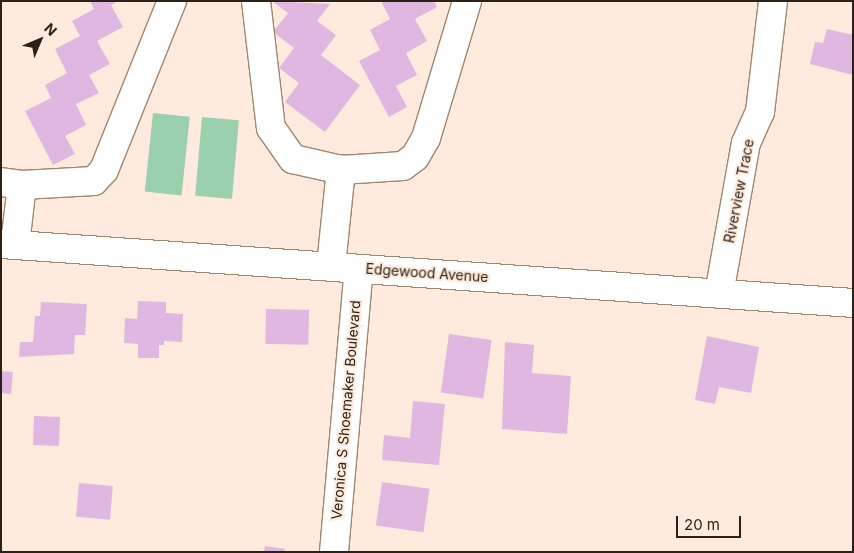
<!DOCTYPE html>
<html>
<head>
<meta charset="utf-8">
<style>
	body { margin:0 }
	#map { position:relative; width:854px; height:553px; overflow:hidden; background:#feebdd; font-family:Inter,sans-serif }
	div>[style] { position:absolute }
	[style*='--x'] { left:calc(var(--x)*1px); top:calc(var(--y)*1px); width:calc(var(--w)*1px); rotate:calc(var(--a)*1deg) }
	.green>* { inset:0; background:#9bd0ae; transform-origin:0 0 }
	.building>* { inset:0; background:#e0b7e1; transform-origin:0 0 }
	.roads { filter:drop-shadow(1px 0 #a0856f) drop-shadow(-1px 0 #a0856f) drop-shadow(0 1px #a0856f) drop-shadow(0 -1px #a0856f) }
	.minor>* { height:28px; margin:-14px; padding:0 14px; transform-origin:14px; border-radius:14px; background:#fff }
	span { translate:-50% -50%; white-space:nowrap; text-align:center; line-height:1.15; -webkit-text-stroke:4px #feebdd; paint-order:stroke }
	.street-label { font-size:14px; color:#2c2118 }
	.frame { position:absolute; inset:0; border:2px solid #2c2118; pointer-events:none }
	.north { position:absolute; left:15px; top:15px; width:50px; height:50px; -webkit-text-stroke:4px #feebdd; paint-order:stroke; rotate:45deg; font-size:14px; font-weight:700; line-height:20px; text-align:center; color:#2c2118 }
	.north::after { content:''; display:block; margin:auto; width:18px; height:22px; background:#2c2118; clip-path:polygon(50% 0,100% 100%,50% 72%,0 100%) }
	.scale { position:absolute; left:676px; top:516px; width:65px; height:22px; box-sizing:border-box; border:2px solid #2c2118; border-top:0; padding-left:6px; font-size:15px; line-height:18px; white-space:nowrap; color:#2c2118; -webkit-text-stroke:4px #feebdd; paint-order:stroke }
</style>
</head>
<body>
<div id="map">
	<div class="green">
		<i style="left:153px;top:113px;width:37px;height:79px;rotate:6deg"></i>
		<i style="left:202px;top:117px;width:37px;height:79px;rotate:5deg"></i>
	</div>
	<div class="building">
		<i style="clip-path:polygon(90px 1px,118px 1px,111px 5px,123px 27px,97px 41px,110px 64px,89px 75px,99px 93px,76px 104px,86px 125px,65px 136px,75px 154px,53px 165px,25px 111px,51px 98px,45px 85px,67px 73px,55px 49px,80px 36px,72px 21px,94px 9px)"></i>
		<i style="clip-path:polygon(272px 1px,330px 4px,317px 21px,336px 35px,321px 55px,360px 85px,325px 132px,285px 102px,299px 83px,279px 68px,294px 48px,273px 32px,288px 13px)"></i>
		<i style="clip-path:polygon(381px 1px,434px 1px,437px 7px,415px 19px,427px 41px,406px 53px,417px 75px,396px 86px,407px 107px,389px 117px,359px 61px,380px 50px,370px 30px,390px 19px)"></i>
		<i style="clip-path:polygon(827px 29px,853px 35px,853px 75px,810px 64px,815px 42px,823px 43px)"></i>
		<i style="clip-path:polygon(138px 301px,166px 302px,166px 313px,183px 314px,182px 342px,164px 341px,164px 345px,159px 345px,159px 358px,138px 358px,138px 344px,124px 343px,125px 318px,137px 319px)"></i>
		<i style="clip-path:polygon(41px 302px,87px 304px,85px 335px,75px 335px,74px 354px,19px 357px,20px 342px,33px 342px,35px 316px,40px 316px)"></i>
		<i style="left:266px;top:309px;width:43px;height:35px;rotate:1deg"></i>
		<i style="left:449px;top:334px;width:43px;height:59px;rotate:8deg"></i>
		<i style="clip-path:polygon(707px 336px,759px 347px,751px 393px,719px 387px,715px 404px,695px 400px)"></i>
		<i style="clip-path:polygon(505px 342px,534px 345px,532px 373px,571px 376px,567px 434px,502px 429px)"></i>
		<i style="left:1px;top:371px;width:12px;height:22px;rotate:5deg"></i>
		<i style="clip-path:polygon(413px 401px,445px 404px,439px 465px,382px 460px,384px 435px,410px 438px)"></i>
		<i style="left:34px;top:416px;width:26px;height:29px;rotate:2deg"></i>
		<i style="left:382px;top:482px;width:48px;height:44px;rotate:8deg"></i>
		<i style="left:79px;top:483px;width:34px;height:34px;rotate:5deg"></i>
		<i style="clip-path:polygon(265px 546px,285px 549px,284px 552px,264px 552px)"></i>
	</div>
	<div class="roads">
		<div class="minor">
			<i style="--x:256;--y:1;--w:128;--a:83.3"></i>
			<i style="--x:271;--y:128;--w:38;--a:55"></i>
			<i style="--x:293;--y:159;--w:49;--a:12.9"></i>
			<i style="--x:341;--y:170;--w:62;--a:-3.7"></i>
			<i style="--x:403;--y:166;--w:15;--a:-37"></i>
			<i style="--x:415;--y:157;--w:22;--a:-60"></i>
			<i style="--x:426;--y:138;--w:143;--a:-73.3"></i>
			<i style="--x:1;--y:182;--w:21;--a:8"></i>
			<i style="--x:22;--y:185;--w:60;--a:96.7"></i>
			<i style="--x:22;--y:185;--w:72;--a:-3.2"></i>
			<i style="--x:94;--y:181;--w:15;--a:-48"></i>
			<i style="--x:104;--y:170;--w:182;--a:-68.1"></i>
			<i style="--x:1;--y:244;--w:854;--a:3.96"></i>
			<i style="--x:331;--y:266;--w:97;--a:-84.1"></i>
			<i style="--x:719;--y:294;--w:153;--a:-79.9"></i>
			<i style="--x:746;--y:143;--w:34;--a:-66"></i>
			<i style="--x:760;--y:112;--w:112;--a:-83.3"></i>
			<i style="--x:334;--y:552;--w:284;--a:-85"></i>
		</div>
	</div>
	<div class="street-label">
		<span style="left:739px;top:191px;rotate:-79deg">Riverview Trace</span>
		<span style="left:427px;top:273px;rotate:4deg">Edgewood Avenue</span>
		<span style="left:346px;top:410px;rotate:-85deg">Veronica S Shoemaker Boulevard</span>
	</div>
	<div class="frame"></div>
	<div class="north">N</div>
	<div class="scale">20 m</div>
</div>
</body>
</html>
